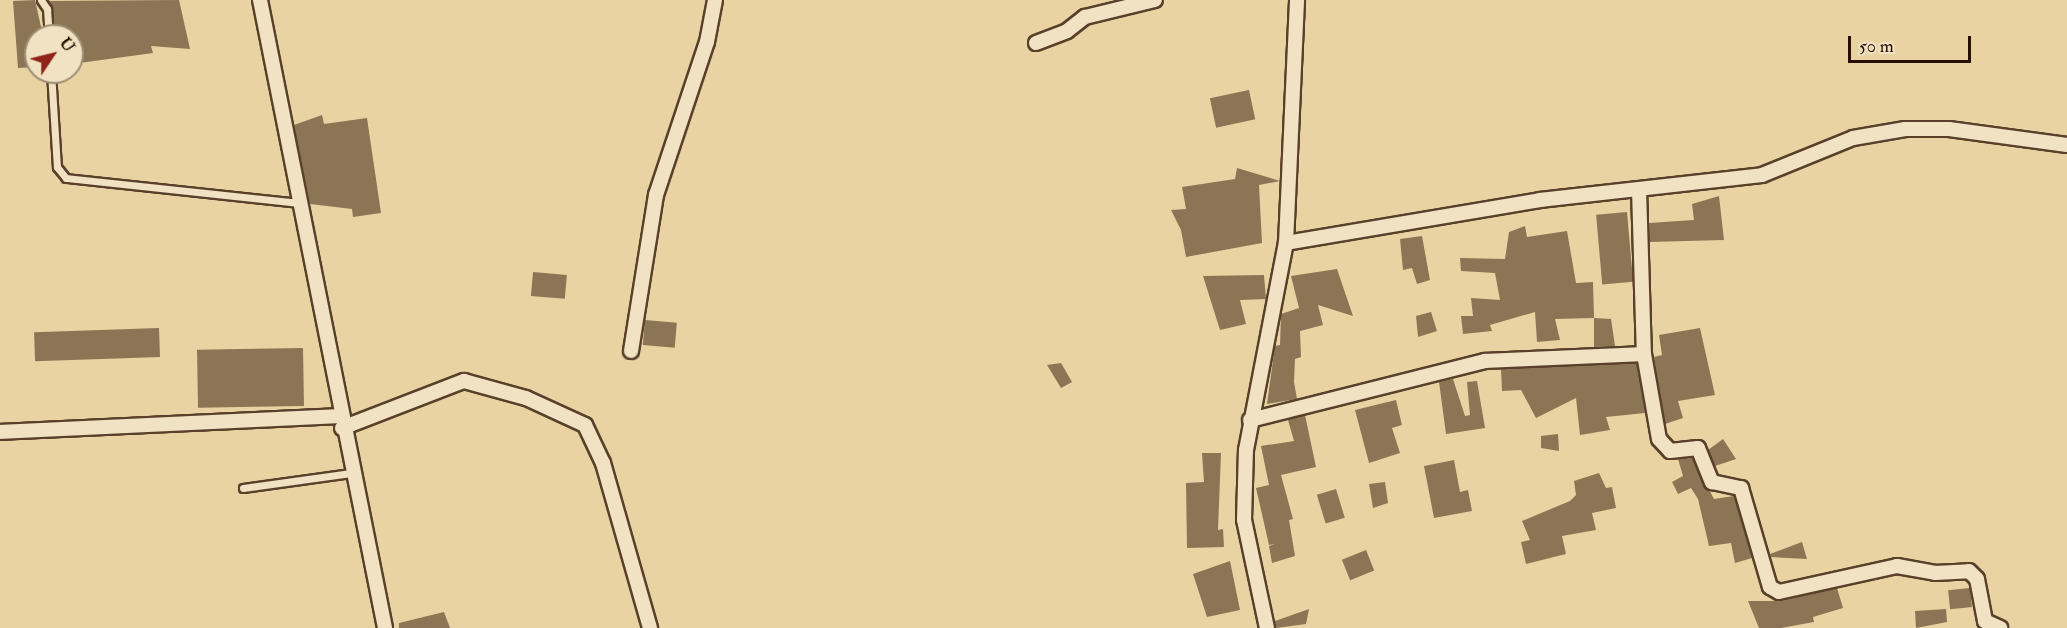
<!DOCTYPE html>
<html>
<head>
<meta charset="utf-8">
<style>
	body { margin:0 }
	#map { position:relative; width:2067px; height:628px; overflow:hidden; background:#e9d3a2; font-family:"IM FELL Double Pica",serif }
	div>[style] { position:absolute }
	[style*='--x'] { left:calc(var(--x)*1px); top:calc(var(--y)*1px); width:calc(var(--w)*1px); rotate:calc(var(--a)*1deg) }
	.building>* { inset:0; background:#8c7555; transform-origin:0 0 }
	.roads { filter:drop-shadow(2px 0 #58402a) drop-shadow(-2px 0 #58402a) drop-shadow(0 2px #58402a) drop-shadow(0 -2px #58402a) }
	.lane>* { height:7px; margin:-3.5px; padding:0 3.5px; transform-origin:3.5px; border-radius:3.5px; background:#f1e2c3 }
	.street>* { height:14px; margin:-7px; padding:0 7px; transform-origin:7px; border-radius:7px; background:#f1e2c3 }
	span { translate:-50% -50%; white-space:nowrap; text-align:center; line-height:1.15; -webkit-text-stroke:4.5px #f1e2c3; paint-order:stroke }
	.north { position:absolute; left:24px; top:24px; width:60px; height:60px; box-sizing:border-box; background:#f1e2c3; border:2px solid #a08e76; border-radius:50%; rotate:55deg; font-size:16px; font-weight:700; line-height:24px; text-align:center; color:#270f02 }
	.north::after { content:''; display:block; margin:auto; width:21px; height:27px; background:#8f2418; clip-path:polygon(50% 0,100% 100%,50% 72%,0 100%) }
	.scale { position:absolute; left:1848px; top:36px; width:123px; height:27px; box-sizing:border-box; border:3px solid #270f02; border-top:0; padding-left:8px; font-size:18px; line-height:21px; white-space:nowrap; color:#270f02; -webkit-text-stroke:4px #f1e2c3; paint-order:stroke }
</style>
</head>
<body>
<div id="map">
	<div class="building">
		<i style="clip-path:polygon(35px 0,43px 36px,36px 36px,36px 67px,18px 68px,13px 1px)"></i>
		<i style="clip-path:polygon(179px 0,190px 49px,151px 46px,153px 53px,72px 64px,72px 36px,55px 36px,48px 1px)"></i>
		<i style="left:1249px;top:90px;width:30px;height:40px;rotate:78deg"></i>
		<i style="clip-path:polygon(322px 115px,324px 124px,367px 118px,381px 213px,353px 217px,352px 209px,310px 204px,294px 125px)"></i>
		<i style="clip-path:polygon(1237px 168px,1280px 181px,1259px 185px,1262px 243px,1186px 257px,1181px 230px,1171px 210px,1186px 209px,1182px 187px,1235px 179px)"></i>
		<i style="clip-path:polygon(1719px 196px,1724px 240px,1650px 242px,1649px 223px,1694px 220px,1692px 204px)"></i>
		<i style="left:1627px;top:212px;width:70px;height:31px;rotate:85deg"></i>
		<i style="clip-path:polygon(1525px 226px,1527px 237px,1567px 231px,1576px 283px,1593px 282px,1594px 318px,1555px 319px,1560px 340px,1537px 342px,1535px 312px,1490px 325px,1492px 331px,1463px 334px,1461px 316px,1473px 316px,1471px 298px,1500px 300px,1495px 273px,1461px 271px,1460px 258px,1505px 259px,1509px 232px)"></i>
		<i style="clip-path:polygon(1422px 236px,1430px 280px,1417px 284px,1412px 268px,1403px 270px,1400px 239px)"></i>
		<i style="clip-path:polygon(1337px 269px,1353px 316px,1318px 305px,1323px 325px,1300px 331px,1301px 357px,1295px 359px,1294px 382px,1297px 399px,1267px 404px,1275px 346px,1280px 345px,1281px 314px,1299px 308px,1291px 276px)"></i>
		<i style="left:533px;top:272px;width:34px;height:24px;rotate:5deg"></i>
		<i style="clip-path:polygon(1264px 275px,1266px 299px,1240px 300px,1246px 324px,1220px 330px,1203px 276px)"></i>
		<i style="clip-path:polygon(1431px 312px,1437px 331px,1418px 337px,1416px 316px)"></i>
		<i style="clip-path:polygon(1594px 318px,1611px 319px,1615px 346px,1594px 347px)"></i>
		<i style="left:645px;top:320px;width:32px;height:25px;rotate:5deg"></i>
		<i style="left:159px;top:328px;width:29px;height:125px;rotate:88deg"></i>
		<i style="clip-path:polygon(1700px 328px,1715px 395px,1678px 401px,1683px 418px,1665px 424px,1654px 357px,1662px 355px,1659px 335px)"></i>
		<i style="left:303px;top:348px;width:58px;height:106px;rotate:89deg"></i>
		<i style="clip-path:polygon(1061px 363px,1072px 382px,1061px 388px,1047px 365px)"></i>
		<i style="clip-path:polygon(1637px 363px,1645px 413px,1606px 417px,1610px 430px,1580px 435px,1576px 398px,1536px 418px,1521px 390px,1502px 391px,1501px 369px)"></i>
		<i style="clip-path:polygon(1453px 379px,1465px 416px,1470px 415px,1467px 382px,1477px 381px,1485px 428px,1446px 434px,1439px 382px)"></i>
		<i style="clip-path:polygon(1396px 400px,1402px 425px,1392px 428px,1400px 453px,1369px 463px,1355px 410px)"></i>
		<i style="clip-path:polygon(1305px 415px,1316px 467px,1281px 475px,1293px 519px,1289px 520px,1295px 556px,1272px 563px,1269px 546px,1275px 544px,1269px 545px,1256px 488px,1269px 485px,1261px 446px,1294px 441px,1288px 420px)"></i>
		<i style="clip-path:polygon(1558px 434px,1559px 451px,1541px 448px,1541px 436px)"></i>
		<i style="clip-path:polygon(1723px 439px,1736px 459px,1715px 466px,1708px 450px)"></i>
		<i style="clip-path:polygon(1202px 453px,1221px 453px,1218px 530px,1223px 529px,1224px 547px,1187px 548px,1186px 483px,1204px 482px)"></i>
		<i style="clip-path:polygon(1692px 458px,1714px 499px,1734px 496px,1752px 558px,1735px 563px,1731px 543px,1709px 546px,1698px 499px,1691px 488px,1678px 494px,1672px 482px,1683px 476px,1678px 459px)"></i>
		<i style="clip-path:polygon(1454px 460px,1460px 492px,1468px 490px,1472px 511px,1434px 518px,1424px 466px)"></i>
		<i style="clip-path:polygon(1599px 473px,1606px 488px,1612px 487px,1616px 508px,1592px 513px,1596px 530px,1562px 536px,1566px 554px,1526px 564px,1521px 542px,1530px 540px,1522px 521px,1570px 501px,1576px 495px,1574px 481px)"></i>
		<i style="clip-path:polygon(1385px 482px,1388px 503px,1373px 508px,1369px 484px)"></i>
		<i style="left:1336px;top:489px;width:30px;height:20px;rotate:73deg"></i>
		<i style="clip-path:polygon(1802px 542px,1807px 559px,1771px 557px,1770px 554px)"></i>
		<i style="left:1366px;top:550px;width:22px;height:26px;rotate:68deg"></i>
		<i style="clip-path:polygon(1230px 561px,1240px 610px,1207px 617px,1193px 574px)"></i>
		<i style="clip-path:polygon(1837px 588px,1843px 608px,1813px 617px,1814px 622px,1781px 628px,1759px 628px,1748px 601px,1781px 601px)"></i>
		<i style="left:1970px;top:588px;width:19px;height:22px;rotate:84deg"></i>
		<i style="clip-path:polygon(1309px 609px,1306px 624px,1276px 628px,1275px 621px)"></i>
		<i style="clip-path:polygon(1946px 609px,1947px 622px,1916px 628px,1915px 611px)"></i>
		<i style="clip-path:polygon(444px 612px,450px 628px,399px 628px,399px 623px)"></i>
	</div>
	<div class="roads">
		<div class="lane">
			<i style="--x:41;--y:0;--w:11;--a:56"></i>
			<i style="--x:47;--y:9;--w:27;--a:86"></i>
			<i style="--x:51;--y:72;--w:95;--a:86.4"></i>
			<i style="--x:57;--y:167;--w:14;--a:51"></i>
			<i style="--x:66;--y:178;--w:236;--a:6.1"></i>
			<i style="--x:243;--y:488;--w:109;--a:-7.9"></i>
		</div>
		<div class="street">
			<i style="--x:260;--y:0;--w:640;--a:78.74"></i>
			<i style="--x:1036;--y:43;--w:33;--a:-21"></i>
			<i style="--x:1067;--y:31;--w:23;--a:-38"></i>
			<i style="--x:1085;--y:17;--w:72;--a:-13.7"></i>
			<i style="--x:1639;--y:189;--w:165;--a:88.3"></i>
			<i style="--x:1644;--y:354;--w:86;--a:80"></i>
			<i style="--x:1659;--y:439;--w:16;--a:47"></i>
			<i style="--x:1670;--y:451;--w:28;--a:-6"></i>
			<i style="--x:1698;--y:448;--w:37;--a:68"></i>
			<i style="--x:1712;--y:482;--w:30;--a:12"></i>
			<i style="--x:1741;--y:488;--w:103;--a:73.7"></i>
			<i style="--x:1770;--y:587;--w:10;--a:29"></i>
			<i style="--x:1779;--y:592;--w:121;--a:-12.4"></i>
			<i style="--x:1897;--y:566;--w:39;--a:10"></i>
			<i style="--x:1935;--y:573;--w:34;--a:-3"></i>
			<i style="--x:1969;--y:571;--w:11;--a:45"></i>
			<i style="--x:1977;--y:579;--w:43;--a:79.2"></i>
			<i style="--x:1985;--y:621;--w:17;--a:25"></i>
			<i style="--x:1286;--y:243;--w:258;--a:-9.6"></i>
			<i style="--x:1540;--y:200;--w:223;--a:-6.4"></i>
			<i style="--x:1762;--y:175;--w:98;--a:-22.1"></i>
			<i style="--x:1853;--y:138;--w:53;--a:-9.8"></i>
			<i style="--x:1905;--y:129;--w:44;--a:0"></i>
			<i style="--x:1949;--y:129;--w:119;--a:7.7"></i>
			<i style="--x:631;--y:351;--w:158;--a:-80.9"></i>
			<i style="--x:656;--y:195;--w:161;--a:-71.6"></i>
			<i style="--x:707;--y:42;--w:43;--a:-79.2"></i>
			<i style="--x:1250;--y:420;--w:242;--a:-14.1"></i>
			<i style="--x:1485;--y:361;--w:159;--a:-2.5"></i>
			<i style="--x:342;--y:428;--w:131;--a:-21.1"></i>
			<i style="--x:464;--y:381;--w:64;--a:15.3"></i>
			<i style="--x:526;--y:398;--w:65;--a:24.6"></i>
			<i style="--x:585;--y:425;--w:42;--a:64.7"></i>
			<i style="--x:603;--y:463;--w:172;--a:74.1"></i>
			<i style="--x:0;--y:432;--w:340;--a:-2.7"></i>
			<i style="--x:1267;--y:628;--w:110;--a:-102"></i>
			<i style="--x:1244;--y:520;--w:70;--a:-88.4"></i>
			<i style="--x:1246;--y:450;--w:211;--a:-79.1"></i>
			<i style="--x:1286;--y:243;--w:243;--a:-87.4"></i>
		</div>
	</div>
	<div class="north">U</div>
	<div class="scale">50 m</div>
</div>
</body>
</html>
